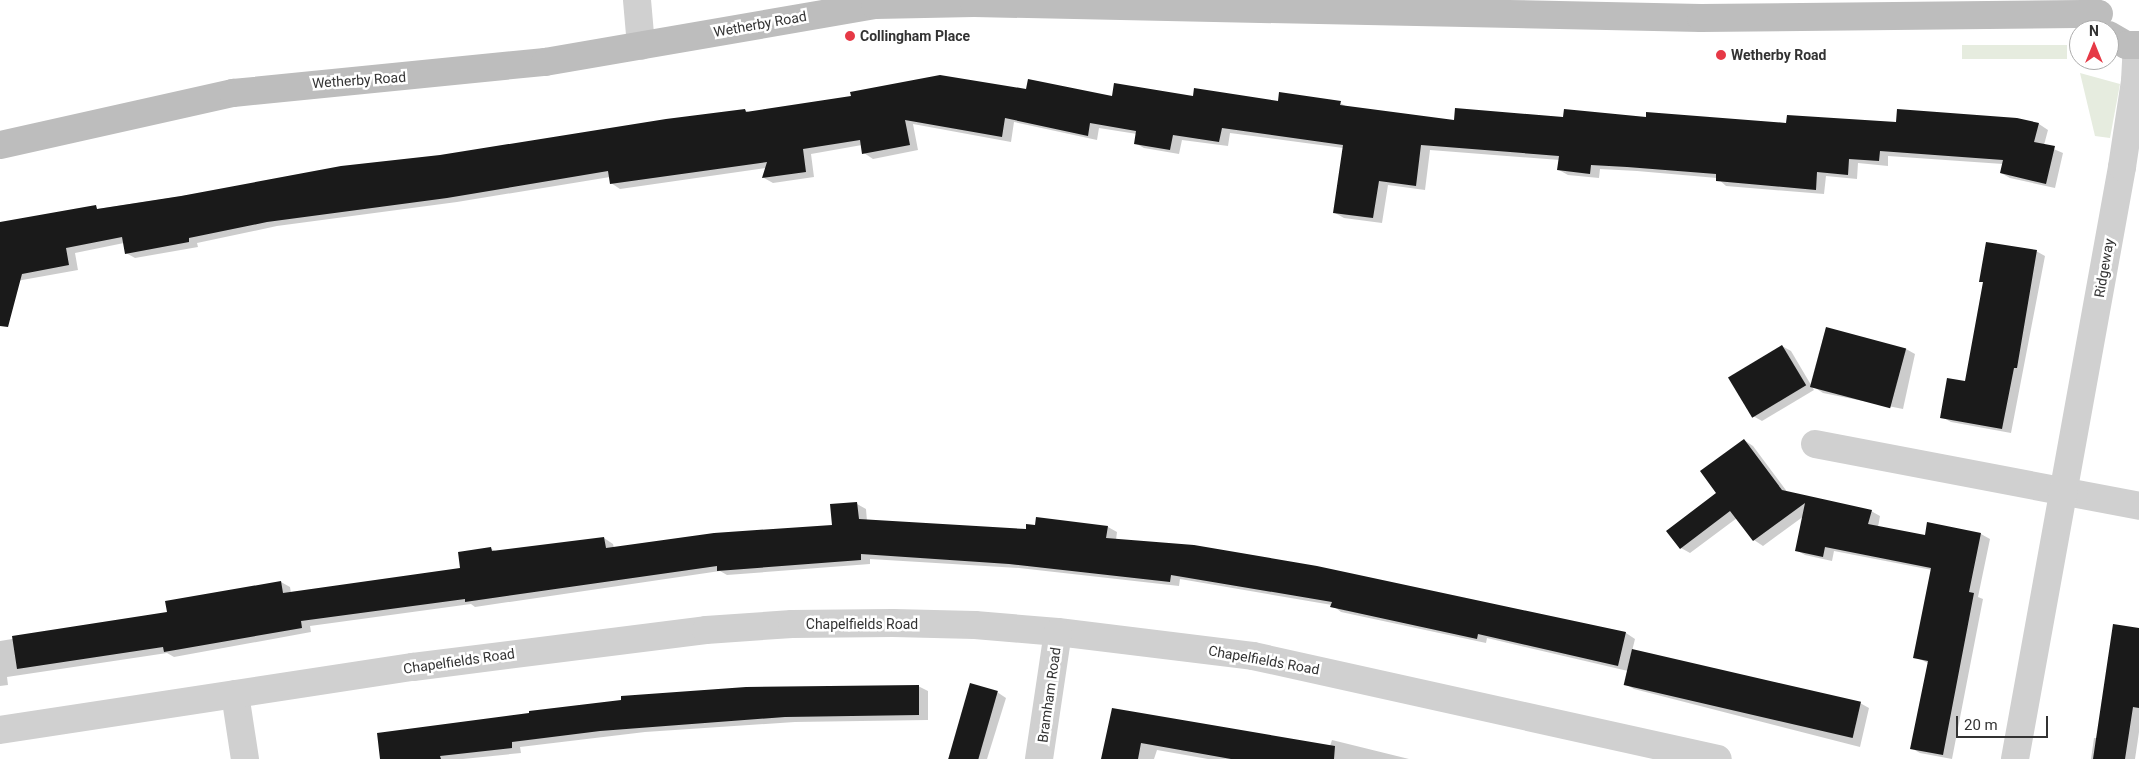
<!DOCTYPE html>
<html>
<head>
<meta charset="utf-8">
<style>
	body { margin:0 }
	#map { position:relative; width:2139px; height:759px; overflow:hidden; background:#fff; font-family:Roboto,sans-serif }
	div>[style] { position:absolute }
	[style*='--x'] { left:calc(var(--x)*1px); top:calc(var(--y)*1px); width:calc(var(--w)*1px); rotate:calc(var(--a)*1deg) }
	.green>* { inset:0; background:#e6ecdf; transform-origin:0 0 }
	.shadow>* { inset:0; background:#0003 }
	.building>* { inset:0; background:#1a1a1a; transform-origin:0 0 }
	.minor>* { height:28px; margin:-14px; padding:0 14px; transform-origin:14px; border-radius:14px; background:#d0d0d0 }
	.tertiary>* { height:28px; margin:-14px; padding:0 14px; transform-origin:14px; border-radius:14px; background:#d0d0d0 }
	.secondary>* { height:28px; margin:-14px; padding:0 14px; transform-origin:14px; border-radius:14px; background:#bdbdbd }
	.dots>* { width:14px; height:14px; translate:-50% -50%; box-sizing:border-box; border:2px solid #fff; border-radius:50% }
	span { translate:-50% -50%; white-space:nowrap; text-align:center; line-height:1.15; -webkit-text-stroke:5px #fff; paint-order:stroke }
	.street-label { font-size:14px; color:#333 }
	.poi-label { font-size:14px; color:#333; font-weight:700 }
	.left { translate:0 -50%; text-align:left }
	.north { position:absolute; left:2069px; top:20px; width:50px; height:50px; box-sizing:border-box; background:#fff; border:1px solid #adadad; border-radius:50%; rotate:0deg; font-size:14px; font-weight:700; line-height:20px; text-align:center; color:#333 }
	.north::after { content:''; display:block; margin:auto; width:18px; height:22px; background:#e63946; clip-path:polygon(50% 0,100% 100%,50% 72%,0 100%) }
	.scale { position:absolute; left:1956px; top:716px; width:92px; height:22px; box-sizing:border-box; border:2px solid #333; border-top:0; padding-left:6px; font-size:15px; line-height:18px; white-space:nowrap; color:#333; -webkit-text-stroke:4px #fff; paint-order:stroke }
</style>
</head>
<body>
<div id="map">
	<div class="green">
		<i style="left:1962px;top:45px;width:105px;height:14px"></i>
		<i style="clip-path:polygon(2080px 73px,2120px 84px,2110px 138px,2095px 136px)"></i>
	</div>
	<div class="shadow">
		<i style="clip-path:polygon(1027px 91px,1113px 98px,1340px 103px,1349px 108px,1455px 121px,1564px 118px,1787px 124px,2039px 124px,2048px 130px,2044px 145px,2063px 153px,2055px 188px,2010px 178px,2001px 173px,2003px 164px,1888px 156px,1888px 166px,1858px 163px,1857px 179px,1826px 176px,1824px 194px,1726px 186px,1717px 178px,1637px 171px,1600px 169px,1599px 178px,1568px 175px,1559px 170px,1560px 160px,1430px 150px,1425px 190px,1388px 185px,1382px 223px,1344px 218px,1335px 213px,1343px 148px,1230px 133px,1228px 146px,1182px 140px,1179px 154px,1144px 148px,1135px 143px,1137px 134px,1099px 128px,1097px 140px,1014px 122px,1011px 142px,913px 124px,918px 150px,873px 159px,864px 153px,862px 145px,811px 154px,814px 177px,773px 183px,764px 178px,766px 168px,620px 189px,611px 183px,610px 177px,457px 202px,277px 226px,197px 243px,198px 247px,135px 258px,126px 253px,124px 243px,75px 253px,78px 270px,11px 282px,0 279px,0 224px,745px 110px,750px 113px)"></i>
		<i style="clip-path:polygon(2036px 251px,2045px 256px,2011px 433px,1951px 422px,1942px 417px,1966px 383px,1984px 283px,1981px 281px)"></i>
		<i style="clip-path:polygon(1782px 346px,1791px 351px,1814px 390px,1762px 421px,1753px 416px)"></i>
		<i style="clip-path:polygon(1906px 349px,1915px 354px,1903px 409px,1823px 393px,1814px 387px)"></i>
		<i style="clip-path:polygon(1744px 440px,1753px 446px,1788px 493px,1871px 511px,1880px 516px,1878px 527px,1926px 536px,1928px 524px,1981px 534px,1990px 539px,1978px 597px,1983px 599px,1952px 759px,1920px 753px,1911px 748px,1928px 663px,1915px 657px,1932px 570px,1834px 551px,1832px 561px,1805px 555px,1796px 550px,1804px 516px,1763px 546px,1754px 540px,1737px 518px,1690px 553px,1681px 548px,1718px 493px)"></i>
		<i style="clip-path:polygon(857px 504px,866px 509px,867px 521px,1027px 531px,1108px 527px,1117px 532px,1116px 540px,1317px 567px,1626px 633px,1635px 639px,1632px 651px,1860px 703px,1869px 708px,1860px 747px,1634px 689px,1625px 684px,1628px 671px,1487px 638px,1486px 643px,1341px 612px,1332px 605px,1180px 579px,1179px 586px,1019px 568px,870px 559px,870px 564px,727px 575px,720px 571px,475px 607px,471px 604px,310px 626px,311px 632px,174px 657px,167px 653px,7px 677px,8px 685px,0 686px,0 641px,169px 613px,281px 582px,290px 587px,291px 593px,462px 569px,491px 549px,496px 551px,604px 538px,613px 544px,614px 548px,833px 526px)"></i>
		<i style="clip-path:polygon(2139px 629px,2139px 732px,2135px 759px,2091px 759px,2094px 738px,2097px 738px)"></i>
		<i style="clip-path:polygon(918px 686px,928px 691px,928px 720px,795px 722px,645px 732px,520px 747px,521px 753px,463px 759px,382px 759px)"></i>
		<i style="clip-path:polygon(997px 692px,1006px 698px,987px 759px,948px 759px)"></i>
		<i style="clip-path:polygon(1113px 710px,1330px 746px,1332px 740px,1409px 759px,1208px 759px,1157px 750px,1154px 759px,1107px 759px)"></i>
	</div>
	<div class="building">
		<i style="clip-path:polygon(940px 75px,1026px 89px,1028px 79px,1112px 96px,1114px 83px,1193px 96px,1194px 88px,1278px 101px,1279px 92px,1341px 101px,1340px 105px,1454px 120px,1455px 108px,1563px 117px,1564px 109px,1646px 117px,1646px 112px,1786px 123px,1787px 115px,1896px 122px,1897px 109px,2017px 118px,2039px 123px,2034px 142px,2055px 146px,2046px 184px,2000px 173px,2003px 160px,1880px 151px,1879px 161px,1849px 159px,1848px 175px,1817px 172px,1816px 190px,1716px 181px,1716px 174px,1627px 167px,1591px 165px,1590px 174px,1557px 170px,1559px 156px,1421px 145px,1416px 186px,1379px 181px,1373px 218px,1333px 213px,1343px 145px,1222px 128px,1219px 142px,1173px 135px,1170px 150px,1134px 144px,1136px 131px,1090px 123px,1088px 136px,1005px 118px,1002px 137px,905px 120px,910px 145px,862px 154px,860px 140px,803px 149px,806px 172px,762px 178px,767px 162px,610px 184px,608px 171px,447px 198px,267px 222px,189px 238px,189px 242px,125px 254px,122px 237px,66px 248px,69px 265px,22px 274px,8px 327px,0 326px,0 222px,96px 205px,97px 209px,181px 196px,341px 166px,440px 155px,666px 119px,745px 109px,746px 112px,851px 96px,850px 92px)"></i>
		<i style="clip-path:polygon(1986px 242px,2037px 250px,2017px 368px,2014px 368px,2002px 429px,1940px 418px,1947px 378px,1965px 381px,1983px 282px,1979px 282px)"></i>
		<i style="left:1826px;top:327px;width:83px;height:62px;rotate:15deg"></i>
		<i style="left:1782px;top:345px;width:47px;height:63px;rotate:59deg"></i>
		<i style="clip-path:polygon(1744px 439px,1782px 490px,1872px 510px,1868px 524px,1925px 535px,1927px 522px,1981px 533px,1969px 592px,1974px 593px,1943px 755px,1910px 749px,1928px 661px,1913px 658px,1931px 568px,1825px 547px,1823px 557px,1795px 551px,1805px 503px,1753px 541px,1730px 511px,1680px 549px,1666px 531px,1716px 493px,1700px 471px)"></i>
		<i style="clip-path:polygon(857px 502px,859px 519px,1026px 529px,1026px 524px,1035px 525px,1036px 517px,1108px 526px,1106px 538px,1194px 545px,1317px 566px,1626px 632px,1618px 666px,1478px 634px,1477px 639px,1330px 607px,1332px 602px,1171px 575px,1170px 582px,1009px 564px,861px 554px,861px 560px,717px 571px,717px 566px,465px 602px,465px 599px,301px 621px,302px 628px,164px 652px,163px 647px,17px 669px,12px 636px,167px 612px,165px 601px,281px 581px,283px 593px,460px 568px,458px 552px,491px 547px,492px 551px,604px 537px,606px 548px,714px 533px,832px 525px,830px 504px)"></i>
		<i style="clip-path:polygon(2113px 624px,2139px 628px,2139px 708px,2133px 707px,2125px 759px,2093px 759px)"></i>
		<i style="left:1632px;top:649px;width:235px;height:37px;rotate:13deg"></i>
		<i style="left:970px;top:683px;width:29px;height:79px;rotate:16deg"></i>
		<i style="clip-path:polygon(919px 685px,919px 715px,785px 717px,600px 731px,512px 742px,512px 748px,440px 756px,441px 759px,380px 759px,377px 733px,529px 713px,529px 711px,621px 700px,621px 696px,746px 687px)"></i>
		<i style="clip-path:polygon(1112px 708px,1335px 746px,1334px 759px,1231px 759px,1141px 743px,1138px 759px,1101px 759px)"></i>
	</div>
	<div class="minor">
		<i style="--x:637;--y:0;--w:46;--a:85"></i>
		<i style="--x:1815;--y:444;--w:330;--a:10.8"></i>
		<i style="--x:235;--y:694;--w:66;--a:81.3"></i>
		<i style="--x:0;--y:730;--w:418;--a:-8.7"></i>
		<i style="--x:413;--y:667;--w:295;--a:-7.2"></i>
		<i style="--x:706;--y:630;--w:86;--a:-4"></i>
		<i style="--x:792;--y:624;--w:101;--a:-0.6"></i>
		<i style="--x:893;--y:623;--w:82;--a:1.4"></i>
		<i style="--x:975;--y:625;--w:83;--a:4.8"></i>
		<i style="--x:1058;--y:632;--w:196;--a:7"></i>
		<i style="--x:1253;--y:656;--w:476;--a:12.5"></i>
		<i style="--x:1039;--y:759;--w:128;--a:-81.5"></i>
	</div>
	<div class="tertiary">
		<i style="--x:2015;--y:759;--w:602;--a:-79.75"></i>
		<i style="--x:2122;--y:167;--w:87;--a:-81.4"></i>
		<i style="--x:2135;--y:81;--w:36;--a:-87"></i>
	</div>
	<div class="secondary">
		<i style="--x:2109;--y:35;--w:20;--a:30"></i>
		<i style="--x:2126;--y:45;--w:13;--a:0"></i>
		<i style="--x:0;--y:145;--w:239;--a:-12.6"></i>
		<i style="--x:233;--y:93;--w:314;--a:-5.7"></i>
		<i style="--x:545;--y:62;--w:335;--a:-9.8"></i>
		<i style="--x:875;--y:5;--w:99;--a:-1.2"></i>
		<i style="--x:974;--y:3;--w:727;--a:1.18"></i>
		<i style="--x:1701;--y:18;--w:398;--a:-0.6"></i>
	</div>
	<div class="dots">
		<i style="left:850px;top:36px;background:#e63946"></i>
		<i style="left:1721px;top:55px;background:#e63946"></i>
	</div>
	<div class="street-label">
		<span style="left:760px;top:24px;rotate:-10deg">Wetherby Road</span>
		<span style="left:359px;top:80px;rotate:-4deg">Wetherby Road</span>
		<span style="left:2104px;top:268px;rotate:-80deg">Ridgeway</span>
		<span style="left:862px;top:624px">Chapelfields Road</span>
		<span style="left:1264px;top:660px;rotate:10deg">Chapelfields Road</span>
		<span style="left:459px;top:661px;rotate:-8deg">Chapelfields Road</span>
		<span style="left:1049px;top:695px;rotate:-82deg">Bramham Road</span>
	</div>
	<div class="poi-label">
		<span class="left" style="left:860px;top:36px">Collingham Place</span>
		<span class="left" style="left:1731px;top:55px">Wetherby Road</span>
	</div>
	<div class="north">N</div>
	<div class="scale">20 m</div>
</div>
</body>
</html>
